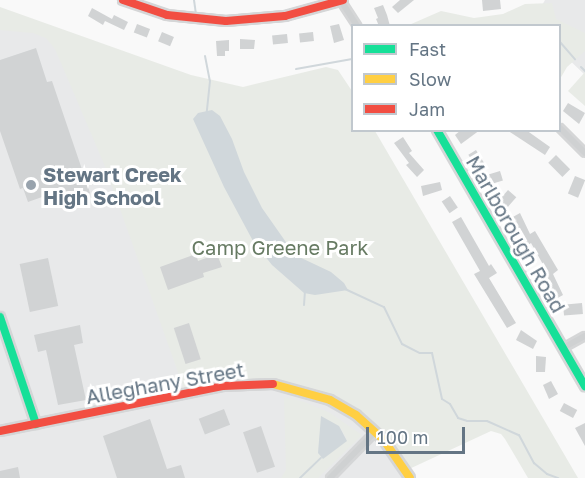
<!DOCTYPE html>
<html>
<head>
<meta charset="utf-8">
<style>
	body { margin:0 }
	#map { position:relative; width:585px; height:478px; overflow:hidden; background:#f9f9f9; font-family:"Golos Text",sans-serif }
	div>[style] { position:absolute }
	[style*='--x'] { left:calc(var(--x)*1px); top:calc(var(--y)*1px); width:calc(var(--w)*1px); rotate:calc(var(--a)*1deg) }
	.built>* { inset:0; background:#e8e9ea }
	.green>* { inset:0; background:#e8ebe6 }
	.water>* { inset:0; background:#d0d7db }
	.stream>* { height:2px; margin:-1px; padding:0 1px; transform-origin:1px; border-radius:1px; background:#d0d7db }
	.building>* { inset:0; background:#d1d3d4; transform-origin:0 0 }
	.roads { filter:drop-shadow(2px 0 #d5d6d7) drop-shadow(-2px 0 #d5d6d7) drop-shadow(0 2px #d5d6d7) drop-shadow(0 -2px #d5d6d7) }
	.street>* { height:6px; margin:-3px; padding:0 3px; transform-origin:3px; border-radius:3px; background:#cfd1d2 }
	.fast>* { height:8px; margin:-4px; padding:0 4px; transform-origin:4px; border-radius:4px; background:#16e098 }
	.slow>* { height:8px; margin:-4px; padding:0 4px; transform-origin:4px; border-radius:4px; background:#ffcf43 }
	.jam>* { height:8px; margin:-4px; padding:0 4px; transform-origin:4px; border-radius:4px; background:#f24e42 }
	.dots>* { width:16px; height:16px; translate:-50% -50%; box-sizing:border-box; border:3px solid #fff; border-radius:50% }
	span { translate:-50% -50%; white-space:nowrap; text-align:center; line-height:1.15; -webkit-text-stroke:6px #fff; paint-order:stroke }
	.poi-label { font-size:20px; color:#647584; font-weight:700 }
	.left { translate:0 -50%; text-align:left }
	.street-label { font-size:20px; color:#647584 }
	.park-label { font-size:20px; color:#677b63 }
	.legend { position:absolute; left:351px; top:24px; width:210px; height:108px; box-sizing:border-box; background:#fff; border:2px solid #c1c8ce; margin:0; padding:8px 10px; list-style:none; font-size:18px; color:#647584 }
	.legend li { display:flex; align-items:center; gap:12px; height:30px }
	.legend b { width:30px; border:2px solid #c1c8ce }
	.scale { position:absolute; left:366px; top:427px; width:99px; height:27px; box-sizing:border-box; border:3px solid #647584; border-top:0; padding-left:8px; font-size:18px; line-height:21px; white-space:nowrap; color:#647584; -webkit-text-stroke:4px #fff; paint-order:stroke }
</style>
</head>
<body>
<div id="map">
	<div class="built">
		<i style="clip-path:polygon(545px 0,585px 0,585px 75px,560px 51px,560px 26px,531px 24px)"></i>
		<i style="clip-path:polygon(0 15px,68px 38px,185px 392px,0 429px)"></i>
		<i style="clip-path:polygon(263px 384px,312px 393px,370px 427px,409px 478px,0 478px,0 433px,222px 388px)"></i>
	</div>
	<div class="green">
		<i style="clip-path:polygon(552px 3px,556px 19px,585px 33px,585px 51px,567px 67px,560px 79px,560px 26px,409px 25px,441px 11px,474px 18px,503px 14px,525px 4px)"></i>
		<i style="clip-path:polygon(0 7px,191px 75px,243px 87px,326px 67px,338px 70px,352px 91px,352px 130px,375px 131px,578px 478px,528px 478px,505px 439px,501px 434px,491px 431px,407px 470px,357px 415px,281px 384px,185px 392px,104px 164px,55px 49px,46px 38px,33px 33px,0 30px)"></i>
		<i style="clip-path:polygon(585px 72px,585px 106px,568px 91px)"></i>
		<i style="clip-path:polygon(evenodd,284px 397px,305px 402px,330px 413px,362px 435px,318px 478px,281px 478px,286px 470px,284px 397px,341px 429px,346px 438px,318px 453px,322px 433px,341px 429px)"></i>
	</div>
	<div class="water">
		<i style="clip-path:polygon(212px 110px,220px 116px,232px 139px,244px 172px,262px 208px,295px 255px,331px 272px,344px 283px,348px 290px,315px 295px,304px 293px,272px 265px,253px 241px,224px 187px,193px 119px,198px 113px)"></i>
		<i style="clip-path:polygon(321px 416px,339px 426px,347px 441px,323px 459px,318px 453px)"></i>
	</div>
	<div class="stream">
		<i style="--x:194;--y:0;--w:15;--a:82"></i>
		<i style="--x:560;--y:42;--w:23;--a:49"></i>
		<i style="--x:205;--y:56;--w:25;--a:79"></i>
		<i style="--x:210;--y:81;--w:31;--a:96"></i>
		<i style="--x:581;--y:67;--w:6;--a:45"></i>
		<i style="--x:296;--y:69;--w:57;--a:-10.1"></i>
		<i style="--x:345;--y:289;--w:43;--a:24.8"></i>
		<i style="--x:384;--y:307;--w:41;--a:64.1"></i>
		<i style="--x:402;--y:344;--w:20;--a:27"></i>
		<i style="--x:420;--y:353;--w:12;--a:0"></i>
		<i style="--x:432;--y:353;--w:47;--a:77.7"></i>
		<i style="--x:442;--y:399;--w:9;--a:32"></i>
		<i style="--x:450;--y:404;--w:16;--a:60"></i>
		<i style="--x:458;--y:418;--w:9;--a:18"></i>
		<i style="--x:467;--y:421;--w:20;--a:0"></i>
		<i style="--x:487;--y:421;--w:35;--a:24"></i>
		<i style="--x:519;--y:435;--w:32;--a:62"></i>
		<i style="--x:534;--y:463;--w:17;--a:40"></i>
		<i style="--x:547;--y:474;--w:12;--a:20"></i>
		<i style="--x:304;--y:305;--w:13;--a:-86"></i>
		<i style="--x:300;--y:478;--w:29;--a:-44"></i>
	</div>
	<div class="building">
		<i style="clip-path:polygon(400px 0,414px 0,398px 13px,392px 7px)"></i>
		<i style="clip-path:polygon(482px 0,500px 0,501px 9px,483px 11px)"></i>
		<i style="clip-path:polygon(383px 5px,387px 15px,390px 26px,379px 26px,376px 19px,378px 18px,374px 8px)"></i>
		<i style="clip-path:polygon(92px 8px,112px 19px,114px 15px,128px 22px,124px 30px,105px 21px,103px 25px,88px 16px)"></i>
		<i style="left:137px;top:24px;width:14px;height:9px;rotate:21deg"></i>
		<i style="clip-path:polygon(339px 24px,344px 40px,334px 43px,330px 26px)"></i>
		<i style="left:162px;top:32px;width:13px;height:10px;rotate:23deg"></i>
		<i style="left:313px;top:32px;width:9px;height:14px;rotate:84deg"></i>
		<i style="left:287px;top:34px;width:9px;height:15px;rotate:84deg"></i>
		<i style="clip-path:polygon(240px 39px,255px 40px,254px 49px,240px 49px)"></i>
		<i style="clip-path:polygon(229px 40px,229px 51px,225px 51px,225px 56px,217px 56px,216px 41px)"></i>
		<i style="clip-path:polygon(36px 48px,47px 82px,52px 81px,90px 193px,46px 208px,42px 197px,28px 202px,23px 188px,20px 189px,0 131px,0 60px)"></i>
		<i style="clip-path:polygon(568px 103px,585px 113px,579px 124px,563px 111px)"></i>
		<i style="clip-path:polygon(461px 130px,480px 130px,461px 144px,455px 135px)"></i>
		<i style="clip-path:polygon(507px 130px,526px 130px,550px 147px,545px 155px)"></i>
		<i style="clip-path:polygon(403px 137px,412px 151px,409px 153px,424px 170px,417px 177px,406px 165px,409px 163px,394px 143px)"></i>
		<i style="left:476px;top:150px;width:15px;height:9px;rotate:58deg"></i>
		<i style="left:556px;top:155px;width:20px;height:11px;rotate:45deg"></i>
		<i style="left:500px;top:171px;width:10px;height:19px;rotate:73deg"></i>
		<i style="left:575px;top:176px;width:11px;height:19px;rotate:22deg"></i>
		<i style="clip-path:polygon(440px 182px,442px 190px,423px 196px,421px 186px)"></i>
		<i style="left:508px;top:190px;width:11px;height:20px;rotate:41deg"></i>
		<i style="left:450px;top:196px;width:14px;height:10px;rotate:56deg"></i>
		<i style="clip-path:polygon(520px 213px,530px 234px,535px 231px,558px 270px,553px 274px,563px 295px,554px 300px,548px 286px,552px 284px,542px 270px,545px 268px,531px 243px,528px 245px,520px 230px,517px 231px,511px 218px)"></i>
		<i style="clip-path:polygon(461px 217px,489px 266px,491px 264px,497px 273px,489px 278px,516px 323px,507px 328px,474px 274px,480px 271px,452px 222px)"></i>
		<i style="clip-path:polygon(196px 254px,198px 261px,217px 254px,222px 267px,203px 273px,204px 277px,168px 290px,160px 267px)"></i>
		<i style="left:48px;top:258px;width:49px;height:29px;rotate:78deg"></i>
		<i style="left:582px;top:303px;width:11px;height:19px;rotate:85deg"></i>
		<i style="left:189px;top:323px;width:38px;height:16px;rotate:72deg"></i>
		<i style="clip-path:polygon(80px 325px,83px 343px,74px 345px,86px 400px,58px 405px,46px 350px,38px 352px,34px 335px)"></i>
		<i style="clip-path:polygon(521px 330px,537px 341px,533px 349px,516px 340px)"></i>
		<i style="clip-path:polygon(536px 356px,546px 357px,545px 372px,536px 372px)"></i>
		<i style="clip-path:polygon(551px 381px,558px 394px,549px 399px,543px 385px)"></i>
		<i style="left:564px;top:403px;width:15px;height:9px;rotate:28deg"></i>
		<i style="left:224px;top:409px;width:17px;height:27px;rotate:69deg"></i>
		<i style="clip-path:polygon(150px 419px,167px 469px,181px 465px,185px 478px,117px 478px,103px 436px)"></i>
		<i style="clip-path:polygon(585px 423px,585px 446px,575px 428px)"></i>
		<i style="left:261px;top:426px;width:43px;height:19px;rotate:71deg"></i>
		<i style="clip-path:polygon(18px 467px,20px 478px,0 478px,0 471px)"></i>
	</div>
	<div class="roads">
		<div class="street">
			<i style="--x:341;--y:1;--w:30;--a:57"></i>
			<i style="--x:560;--y:128;--w:35;--a:45"></i>
			<i style="--x:563;--y:348;--w:25;--a:-29"></i>
			<i style="--x:330;--y:478;--w:64;--a:-45.6"></i>
		</div>
		<div class="fast">
			<i style="--x:437;--y:130;--w:296;--a:60"></i>
			<i style="--x:0;--y:317;--w:113;--a:71.4"></i>
		</div>
		<div class="slow">
			<i style="--x:273;--y:384;--w:59;--a:15.7"></i>
			<i style="--x:330;--y:400;--w:30;--a:30"></i>
			<i style="--x:356;--y:415;--w:36;--a:42"></i>
			<i style="--x:383;--y:439;--w:47;--a:55.3"></i>
		</div>
		<div class="jam">
			<i style="--x:123;--y:0;--w:46;--a:18.8"></i>
			<i style="--x:167;--y:15;--w:59;--a:5.8"></i>
			<i style="--x:226;--y:21;--w:59;--a:-4.8"></i>
			<i style="--x:285;--y:16;--w:60;--a:-15.4"></i>
			<i style="--x:0;--y:431;--w:227;--a:-11.4"></i>
			<i style="--x:223;--y:386;--w:50;--a:-2.3"></i>
		</div>
	</div>
	<div class="dots">
		<i style="left:31px;top:185px;background:#98a3ad"></i>
	</div>
	<div class="poi-label">
		<span class="left" style="left:43px;top:186px">Stewart Creek<br>High School</span>
	</div>
	<div class="street-label">
		<span style="left:516px;top:234px;rotate:60deg">Marlborough Road</span>
		<span style="left:165px;top:383px;rotate:-10deg">Alleghany Street</span>
	</div>
	<div class="park-label">
		<span style="left:280px;top:247px">Camp Greene Park</span>
	</div>
	<ul class="legend">
	<li><b style="height:8px;background:#16e098"></b>Fast</li>
	<li><b style="height:8px;background:#ffcf43"></b>Slow</li>
	<li><b style="height:8px;background:#f24e42"></b>Jam</li>
	</ul>
	<div class="scale">100 m</div>
</div>
</body>
</html>
